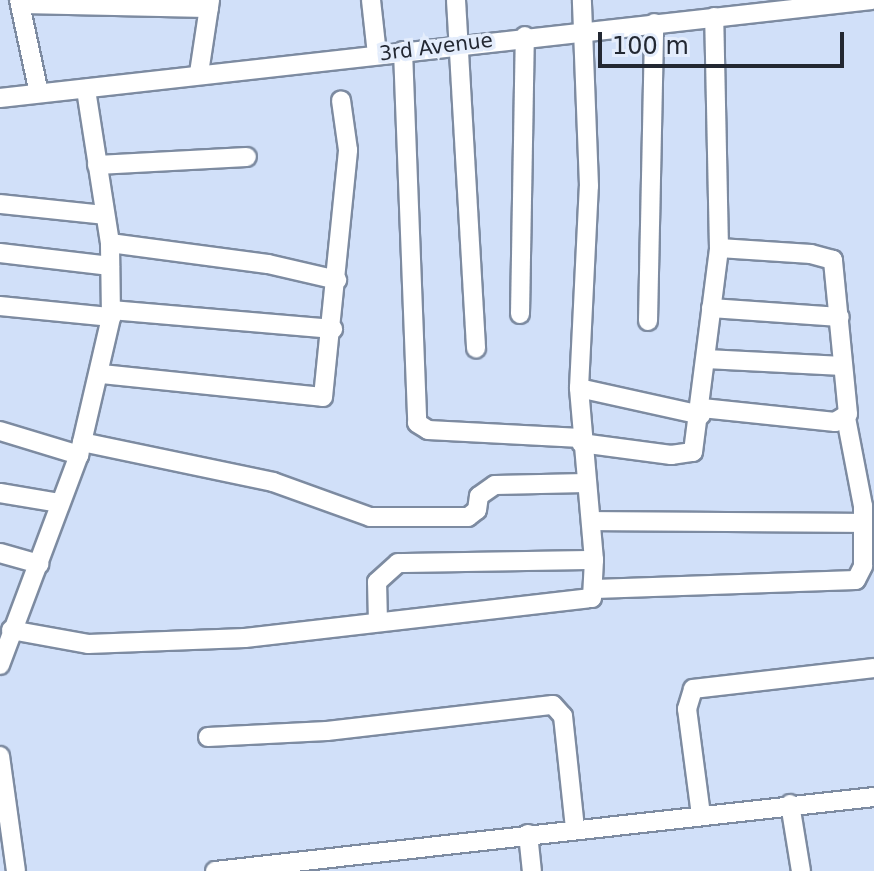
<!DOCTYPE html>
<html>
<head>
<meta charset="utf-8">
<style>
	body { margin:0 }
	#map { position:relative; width:874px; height:871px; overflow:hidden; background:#d1e0f9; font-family:"DejaVu Sans",sans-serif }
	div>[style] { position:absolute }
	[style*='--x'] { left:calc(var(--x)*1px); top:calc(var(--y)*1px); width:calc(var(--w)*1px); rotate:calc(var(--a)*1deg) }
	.roads { filter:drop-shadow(2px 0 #7d8ba1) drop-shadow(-2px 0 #7d8ba1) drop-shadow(0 2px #7d8ba1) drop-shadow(0 -2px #7d8ba1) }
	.minor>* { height:18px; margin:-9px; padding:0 9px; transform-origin:9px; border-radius:9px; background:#fff }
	span { translate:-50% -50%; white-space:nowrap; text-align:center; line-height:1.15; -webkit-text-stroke:7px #e4edfc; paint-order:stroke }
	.street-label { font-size:20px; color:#232832 }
	.scale { position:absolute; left:598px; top:32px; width:246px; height:36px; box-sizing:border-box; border:4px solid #232832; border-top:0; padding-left:10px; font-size:24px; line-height:28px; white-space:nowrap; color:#232832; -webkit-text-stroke:6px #e4edfc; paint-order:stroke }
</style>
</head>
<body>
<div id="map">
	<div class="roads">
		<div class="minor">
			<i style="--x:19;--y:0;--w:95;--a:77.9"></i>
			<i style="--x:371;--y:0;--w:54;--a:83.7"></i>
			<i style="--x:456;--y:0;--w:349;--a:86.7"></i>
			<i style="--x:20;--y:4;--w:189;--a:1.2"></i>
			<i style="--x:403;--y:51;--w:372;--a:87.8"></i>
			<i style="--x:417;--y:423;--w:13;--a:32"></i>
			<i style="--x:428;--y:430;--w:153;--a:3"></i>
			<i style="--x:199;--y:73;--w:74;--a:-81.4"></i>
			<i style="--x:0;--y:98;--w:877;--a:-6.41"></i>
			<i style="--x:97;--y:165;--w:150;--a:-3.1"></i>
			<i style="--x:0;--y:204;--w:105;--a:6"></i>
			<i style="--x:110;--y:243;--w:159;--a:7.6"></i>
			<i style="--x:268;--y:264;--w:71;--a:13.1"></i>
			<i style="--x:0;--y:253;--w:111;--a:6.7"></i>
			<i style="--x:0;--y:306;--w:112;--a:5.7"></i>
			<i style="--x:711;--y:308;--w:129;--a:4"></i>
			<i style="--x:111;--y:310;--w:223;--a:4.9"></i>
			<i style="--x:520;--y:314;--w:278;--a:-89"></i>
			<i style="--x:648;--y:321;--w:298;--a:-88.8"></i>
			<i style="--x:706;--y:359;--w:137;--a:2.9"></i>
			<i style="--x:101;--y:374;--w:223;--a:5.9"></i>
			<i style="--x:323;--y:397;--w:248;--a:-84.2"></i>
			<i style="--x:348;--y:150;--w:50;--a:-98"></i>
			<i style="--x:579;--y:388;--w:125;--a:12.5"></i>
			<i style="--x:702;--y:408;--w:134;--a:6"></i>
			<i style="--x:835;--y:422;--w:15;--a:-32"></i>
			<i style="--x:848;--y:414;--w:155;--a:-95.6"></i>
			<i style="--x:833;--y:260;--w:23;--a:-165"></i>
			<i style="--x:811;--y:254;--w:92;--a:-176.3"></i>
			<i style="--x:0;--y:431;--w:83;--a:16.9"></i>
			<i style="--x:82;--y:442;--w:195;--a:11.8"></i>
			<i style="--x:273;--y:482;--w:103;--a:19.8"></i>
			<i style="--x:370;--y:517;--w:98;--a:0"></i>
			<i style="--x:468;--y:517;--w:11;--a:-38"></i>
			<i style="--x:477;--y:510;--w:14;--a:-82"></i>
			<i style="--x:479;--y:496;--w:19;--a:-35"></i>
			<i style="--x:495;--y:485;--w:91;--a:-1.3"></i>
			<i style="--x:581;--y:443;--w:91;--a:7.6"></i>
			<i style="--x:671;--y:455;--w:22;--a:-8"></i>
			<i style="--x:693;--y:452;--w:206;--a:-82.7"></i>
			<i style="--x:719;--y:248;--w:231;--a:-91.2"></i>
			<i style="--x:0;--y:493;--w:61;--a:9.5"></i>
			<i style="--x:591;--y:521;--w:272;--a:0.4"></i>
			<i style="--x:0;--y:553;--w:41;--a:15.8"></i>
			<i style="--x:595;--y:589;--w:261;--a:-2"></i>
			<i style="--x:856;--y:580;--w:16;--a:-63"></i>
			<i style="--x:863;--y:566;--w:60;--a:-90"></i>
			<i style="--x:863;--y:506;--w:90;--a:-100.9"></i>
			<i style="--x:378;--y:622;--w:40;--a:-91.4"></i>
			<i style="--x:377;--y:582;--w:28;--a:-42"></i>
			<i style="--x:398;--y:563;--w:196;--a:-0.9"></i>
			<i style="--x:11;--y:630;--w:78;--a:10.3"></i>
			<i style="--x:88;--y:644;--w:157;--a:-2.2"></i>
			<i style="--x:245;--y:638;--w:349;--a:-6.6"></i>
			<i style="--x:592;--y:598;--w:38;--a:-87"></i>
			<i style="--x:594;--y:560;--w:173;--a:-95"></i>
			<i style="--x:579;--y:388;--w:202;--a:-87.2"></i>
			<i style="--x:589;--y:186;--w:186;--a:-92.2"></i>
			<i style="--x:0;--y:665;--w:224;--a:-69.4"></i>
			<i style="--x:79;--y:455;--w:142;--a:-76.9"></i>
			<i style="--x:111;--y:317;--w:74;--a:-90.8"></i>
			<i style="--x:110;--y:243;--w:156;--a:-98.9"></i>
			<i style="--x:208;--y:737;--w:119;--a:-2.9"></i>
			<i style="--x:327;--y:731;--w:227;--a:-6.6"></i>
			<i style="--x:553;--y:705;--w:15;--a:48"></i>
			<i style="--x:563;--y:716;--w:114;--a:83.9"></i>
			<i style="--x:0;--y:756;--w:116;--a:82.1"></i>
			<i style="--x:790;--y:804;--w:68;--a:80.7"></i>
			<i style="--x:701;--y:815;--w:107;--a:-97.5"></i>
			<i style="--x:687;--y:709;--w:21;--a:-73"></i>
			<i style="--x:693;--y:689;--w:182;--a:-6.6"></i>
			<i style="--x:528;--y:834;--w:37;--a:84"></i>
			<i style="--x:215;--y:871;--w:663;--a:-6.41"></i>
		</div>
	</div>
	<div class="street-label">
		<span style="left:436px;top:47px;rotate:-7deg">3rd Avenue</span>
	</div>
	<div class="scale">100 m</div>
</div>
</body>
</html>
